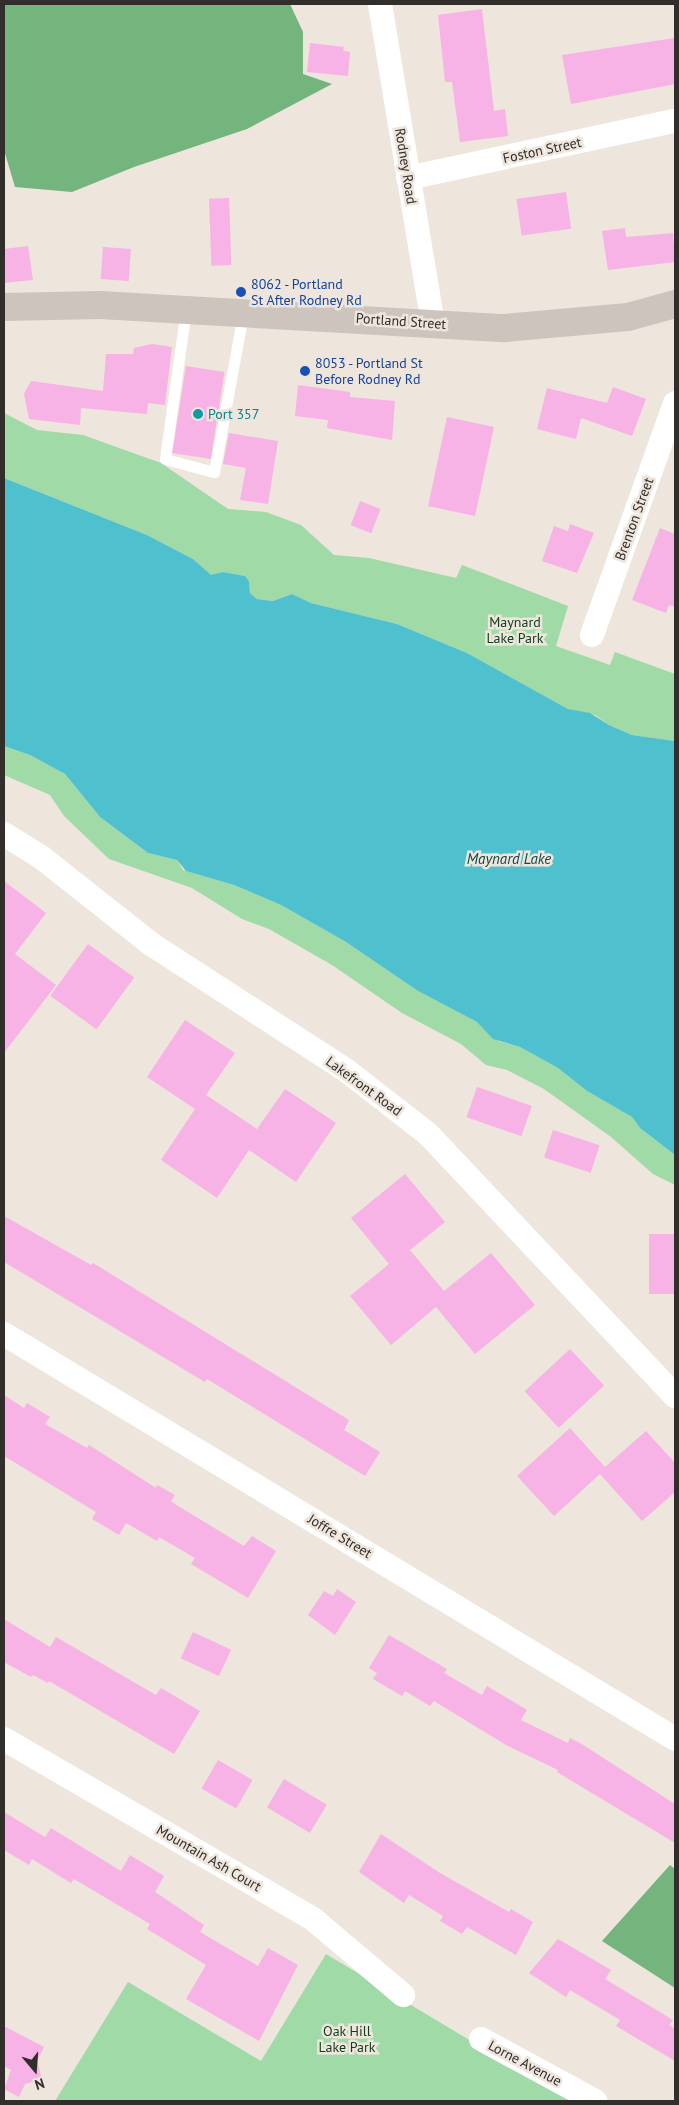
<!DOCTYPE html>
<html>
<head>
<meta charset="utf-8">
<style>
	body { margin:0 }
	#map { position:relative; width:679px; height:2105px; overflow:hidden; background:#eee5dc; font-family:"PT Sans",sans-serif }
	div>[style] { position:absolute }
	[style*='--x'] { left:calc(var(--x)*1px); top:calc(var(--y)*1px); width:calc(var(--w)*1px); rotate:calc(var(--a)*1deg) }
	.green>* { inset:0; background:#9fdaa7 }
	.forest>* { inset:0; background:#74b47d }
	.water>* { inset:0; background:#4fc0ce }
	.building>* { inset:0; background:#f7b2e6; transform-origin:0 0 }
	.lane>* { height:11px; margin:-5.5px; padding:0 5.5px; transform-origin:5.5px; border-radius:5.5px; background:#fff }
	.street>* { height:24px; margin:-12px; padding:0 12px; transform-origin:12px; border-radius:12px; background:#fff }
	.secondary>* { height:28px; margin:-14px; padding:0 14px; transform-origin:14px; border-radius:14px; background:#cec4be }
	.dots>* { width:14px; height:14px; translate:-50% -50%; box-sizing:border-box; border:2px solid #eee5dc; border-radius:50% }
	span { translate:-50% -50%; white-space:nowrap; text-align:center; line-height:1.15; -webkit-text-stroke:5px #eee5dc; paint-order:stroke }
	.street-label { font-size:14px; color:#312e2b }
	.transit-label { font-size:14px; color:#164399 }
	.left { translate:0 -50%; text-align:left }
	.culture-label { font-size:14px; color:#0d838f }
	.park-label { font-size:14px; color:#0d3d19 }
	.water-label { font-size:15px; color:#13464c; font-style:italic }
	.frame { position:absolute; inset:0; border:5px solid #312e2b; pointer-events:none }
	.north { position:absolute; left:10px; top:2045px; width:50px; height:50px; -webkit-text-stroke:4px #eee5dc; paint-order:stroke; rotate:162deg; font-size:14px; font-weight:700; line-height:20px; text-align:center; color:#312e2b }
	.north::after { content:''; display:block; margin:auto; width:18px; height:22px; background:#312e2b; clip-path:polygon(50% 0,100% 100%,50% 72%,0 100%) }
</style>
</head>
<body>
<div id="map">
	<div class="green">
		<i style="clip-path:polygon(4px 413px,37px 430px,83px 435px,161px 463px,228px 509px,266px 512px,301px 525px,334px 555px,369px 558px,456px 578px,462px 565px,568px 606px,556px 646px,610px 665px,615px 652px,675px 674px,675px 741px,632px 735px,609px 725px,595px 715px,568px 709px,467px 653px,397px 624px,311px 603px,292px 594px,273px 601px,257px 599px,250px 593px,249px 581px,245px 576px,223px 572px,211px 576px,193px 559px,147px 535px,4px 478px)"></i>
		<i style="clip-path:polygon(4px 746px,30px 755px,65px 774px,100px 817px,148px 853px,177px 860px,183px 870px,234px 885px,281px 905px,346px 942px,418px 991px,477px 1022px,498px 1041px,520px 1047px,558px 1068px,587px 1091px,632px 1117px,640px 1128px,675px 1155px,675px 1185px,653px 1174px,611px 1137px,544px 1089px,507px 1070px,486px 1065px,461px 1044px,402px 1013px,332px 965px,269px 929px,242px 919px,192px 888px,109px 859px,64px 816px,50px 795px,4px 775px)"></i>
		<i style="clip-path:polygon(326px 1954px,571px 2101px,55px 2101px,128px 1982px,261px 2061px)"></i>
	</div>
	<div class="forest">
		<i style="clip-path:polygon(4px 4px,290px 4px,303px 32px,303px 74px,332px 84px,247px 129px,134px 167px,72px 192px,15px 187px,4px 150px)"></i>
		<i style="clip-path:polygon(670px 1865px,675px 1869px,675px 1988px,602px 1941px)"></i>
	</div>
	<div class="water">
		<i style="clip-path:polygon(4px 478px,147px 535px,193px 559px,211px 575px,223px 572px,245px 576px,249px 581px,250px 593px,257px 599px,273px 601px,292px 594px,311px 603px,397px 624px,467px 653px,568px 709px,590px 713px,609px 725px,632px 735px,675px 741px,675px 1155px,640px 1128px,632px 1117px,587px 1091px,558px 1068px,520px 1047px,493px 1039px,477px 1022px,418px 991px,346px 942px,281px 905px,234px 885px,186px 871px,177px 860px,148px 853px,100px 817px,65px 774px,30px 755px,4px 746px)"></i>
	</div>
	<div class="building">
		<i style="clip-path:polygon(482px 9px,494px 111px,505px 109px,508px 136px,460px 142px,452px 82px,445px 82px,438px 15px)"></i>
		<i style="clip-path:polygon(675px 38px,675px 84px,571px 104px,562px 55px)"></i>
		<i style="clip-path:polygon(310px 43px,344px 47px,343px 51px,350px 52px,348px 76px,307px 72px)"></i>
		<i style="left:566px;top:192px;width:37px;height:50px;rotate:82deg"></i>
		<i style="left:229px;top:198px;width:67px;height:20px;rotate:88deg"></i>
		<i style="clip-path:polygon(625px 228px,626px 237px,673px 233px,675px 262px,608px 270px,602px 231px)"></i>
		<i style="clip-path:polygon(28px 246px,33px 280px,4px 283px,4px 249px)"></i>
		<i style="left:103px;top:247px;width:28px;height:32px;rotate:4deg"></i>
		<i style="clip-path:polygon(152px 344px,172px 347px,165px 405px,148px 403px,147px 414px,81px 408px,80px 425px,29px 419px,24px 394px,31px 381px,103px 391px,106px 354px,133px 354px,134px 348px)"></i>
		<i style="left:186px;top:366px;width:39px;height:88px;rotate:9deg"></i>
		<i style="clip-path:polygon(298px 385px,350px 392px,350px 397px,395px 401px,392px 440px,327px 428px,328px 420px,295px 416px)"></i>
		<i style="clip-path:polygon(613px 387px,646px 399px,632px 436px,581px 418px,576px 439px,537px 429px,547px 388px,607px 403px)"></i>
		<i style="left:447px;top:417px;width:48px;height:91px;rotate:12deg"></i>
		<i style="clip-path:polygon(229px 433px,278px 441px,268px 504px,240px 500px,246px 468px,223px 464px)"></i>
		<i style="left:360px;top:501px;width:22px;height:26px;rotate:21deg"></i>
		<i style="clip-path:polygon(570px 524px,594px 533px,577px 573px,542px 561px,554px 526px,568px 531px)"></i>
		<i style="clip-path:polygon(660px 528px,675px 534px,675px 607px,669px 605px,666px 613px,632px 600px)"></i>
		<i style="clip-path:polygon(4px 881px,46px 913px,15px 954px,56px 985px,4px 1053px)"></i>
		<i style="left:88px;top:944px;width:57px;height:64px;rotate:36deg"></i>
		<i style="clip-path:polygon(185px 1020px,235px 1053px,206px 1095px,257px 1129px,285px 1089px,336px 1123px,296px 1182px,249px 1150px,217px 1198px,161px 1160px,195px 1109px,147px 1077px)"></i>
		<i style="left:477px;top:1087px;width:58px;height:32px;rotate:19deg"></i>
		<i style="left:553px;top:1130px;width:49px;height:29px;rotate:18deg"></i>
		<i style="clip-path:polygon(405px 1174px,445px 1222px,410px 1250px,444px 1291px,491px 1253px,535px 1305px,475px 1354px,436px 1307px,391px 1345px,350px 1296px,389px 1264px,351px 1218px)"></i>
		<i style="clip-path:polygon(4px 1216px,91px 1265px,93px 1263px,349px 1420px,344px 1430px,380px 1452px,365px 1476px,207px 1379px,205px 1382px,4px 1262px)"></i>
		<i style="left:675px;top:1234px;width:60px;height:26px;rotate:90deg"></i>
		<i style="left:570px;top:1349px;width:50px;height:62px;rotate:47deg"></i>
		<i style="clip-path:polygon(4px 1395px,24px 1408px,27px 1403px,50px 1417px,45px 1424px,87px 1448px,89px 1445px,156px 1488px,157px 1485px,175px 1495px,171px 1501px,178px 1506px,244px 1546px,252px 1536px,276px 1551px,248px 1598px,191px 1564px,195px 1558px,159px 1537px,157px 1541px,126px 1523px,119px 1535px,92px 1519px,96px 1512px,4px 1456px)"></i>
		<i style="clip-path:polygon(570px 1428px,605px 1467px,646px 1431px,675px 1463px,675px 1492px,642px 1521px,600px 1474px,554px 1516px,517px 1476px)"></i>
		<i style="clip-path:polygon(337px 1589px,356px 1602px,335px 1635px,308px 1615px,324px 1591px,333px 1596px)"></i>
		<i style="clip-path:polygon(4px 1619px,50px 1647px,56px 1637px,156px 1695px,161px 1688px,200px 1711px,174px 1754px,49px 1681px,48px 1683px,33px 1675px,31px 1677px,4px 1662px)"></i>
		<i style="left:193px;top:1632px;width:42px;height:29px;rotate:25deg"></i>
		<i style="clip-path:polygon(389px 1635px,447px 1669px,444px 1673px,482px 1695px,487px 1686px,527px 1710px,521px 1720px,568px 1743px,570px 1738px,580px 1743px,675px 1804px,675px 1843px,557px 1772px,558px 1770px,506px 1745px,434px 1701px,430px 1706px,405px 1691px,402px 1696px,373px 1679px,377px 1673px,369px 1668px)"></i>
		<i style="left:218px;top:1760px;width:40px;height:33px;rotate:30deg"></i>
		<i style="left:284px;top:1779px;width:50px;height:33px;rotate:31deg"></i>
		<i style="clip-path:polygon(4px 1812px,45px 1837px,51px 1828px,121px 1871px,130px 1855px,164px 1876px,155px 1892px,204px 1925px,200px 1932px,258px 1966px,268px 1948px,298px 1965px,259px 2041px,186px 1999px,206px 1965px,147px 1929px,150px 1924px,74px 1879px,71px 1883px,32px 1859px,29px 1865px,4px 1850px)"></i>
		<i style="clip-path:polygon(381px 1834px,440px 1873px,509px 1912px,511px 1909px,533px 1922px,516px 1955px,467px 1927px,462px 1934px,440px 1921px,443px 1916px,409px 1895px,404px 1903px,359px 1872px)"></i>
		<i style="clip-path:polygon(558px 1939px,611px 1970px,605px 1979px,673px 2020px,669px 2025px,675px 2029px,675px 2061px,616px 2026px,620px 2020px,570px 1990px,566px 1997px,529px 1973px)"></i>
		<i style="clip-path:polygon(4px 2026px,44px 2047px,37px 2061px,42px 2079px,25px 2084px,19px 2097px,4px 2089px,11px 2070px,4px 2066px)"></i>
	</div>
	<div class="lane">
		<i style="--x:186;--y:309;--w:151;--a:98"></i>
		<i style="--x:165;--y:459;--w:51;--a:14.9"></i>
		<i style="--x:214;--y:472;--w:161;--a:-79.6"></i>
	</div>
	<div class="street">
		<i style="--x:380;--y:4;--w:318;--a:80.6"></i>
		<i style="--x:432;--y:318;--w:9;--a:41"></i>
		<i style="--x:408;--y:178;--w:273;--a:-12.1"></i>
		<i style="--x:592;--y:635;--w:246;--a:-70.3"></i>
		<i style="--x:4;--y:834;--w:44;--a:31.9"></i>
		<i style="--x:41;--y:857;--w:140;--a:38.3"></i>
		<i style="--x:151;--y:944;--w:234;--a:32.9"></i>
		<i style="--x:347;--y:1071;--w:103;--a:37.9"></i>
		<i style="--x:428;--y:1134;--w:360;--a:46.7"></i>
		<i style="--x:4;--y:1334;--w:784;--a:31.11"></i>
		<i style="--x:4;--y:1739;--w:358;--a:30.2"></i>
		<i style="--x:313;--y:1919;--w:118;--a:40.2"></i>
		<i style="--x:481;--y:2039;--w:130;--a:28.5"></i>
	</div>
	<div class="secondary">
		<i style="--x:4;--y:307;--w:96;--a:-1.2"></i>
		<i style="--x:100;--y:305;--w:405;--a:3.3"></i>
		<i style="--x:504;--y:328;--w:124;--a:-5.1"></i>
		<i style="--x:628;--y:317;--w:49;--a:-15.5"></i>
	</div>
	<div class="dots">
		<i style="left:241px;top:292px;background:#1a4fb4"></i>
		<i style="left:305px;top:371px;background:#1a4fb4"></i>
		<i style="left:198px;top:414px;background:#0f9aa8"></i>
	</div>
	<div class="street-label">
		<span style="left:542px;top:150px;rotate:-12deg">Foston Street</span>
		<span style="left:406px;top:166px;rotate:81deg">Rodney Road</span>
		<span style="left:401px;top:321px;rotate:4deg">Portland Street</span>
		<span style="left:634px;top:519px;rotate:-70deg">Brenton Street</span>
		<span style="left:364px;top:1086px;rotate:36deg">Lakefront Road</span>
		<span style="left:340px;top:1536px;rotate:31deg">Joffre Street</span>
		<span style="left:209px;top:1858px;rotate:30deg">Mountain Ash Court</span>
		<span style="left:525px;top:2063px;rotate:28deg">Lorne Avenue</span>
	</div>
	<div class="transit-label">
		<span class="left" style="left:251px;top:292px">8062 - Portland<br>St After Rodney Rd</span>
		<span class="left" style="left:315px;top:371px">8053 - Portland St<br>Before Rodney Rd</span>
	</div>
	<div class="culture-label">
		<span class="left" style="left:208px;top:414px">Port 357</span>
	</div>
	<div class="park-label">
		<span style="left:515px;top:630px">Maynard<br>Lake Park</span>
		<span style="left:347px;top:2039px">Oak Hill<br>Lake Park</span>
	</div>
	<div class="water-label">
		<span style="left:509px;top:859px">Maynard Lake</span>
	</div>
	<div class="frame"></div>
	<div class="north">N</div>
</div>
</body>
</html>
